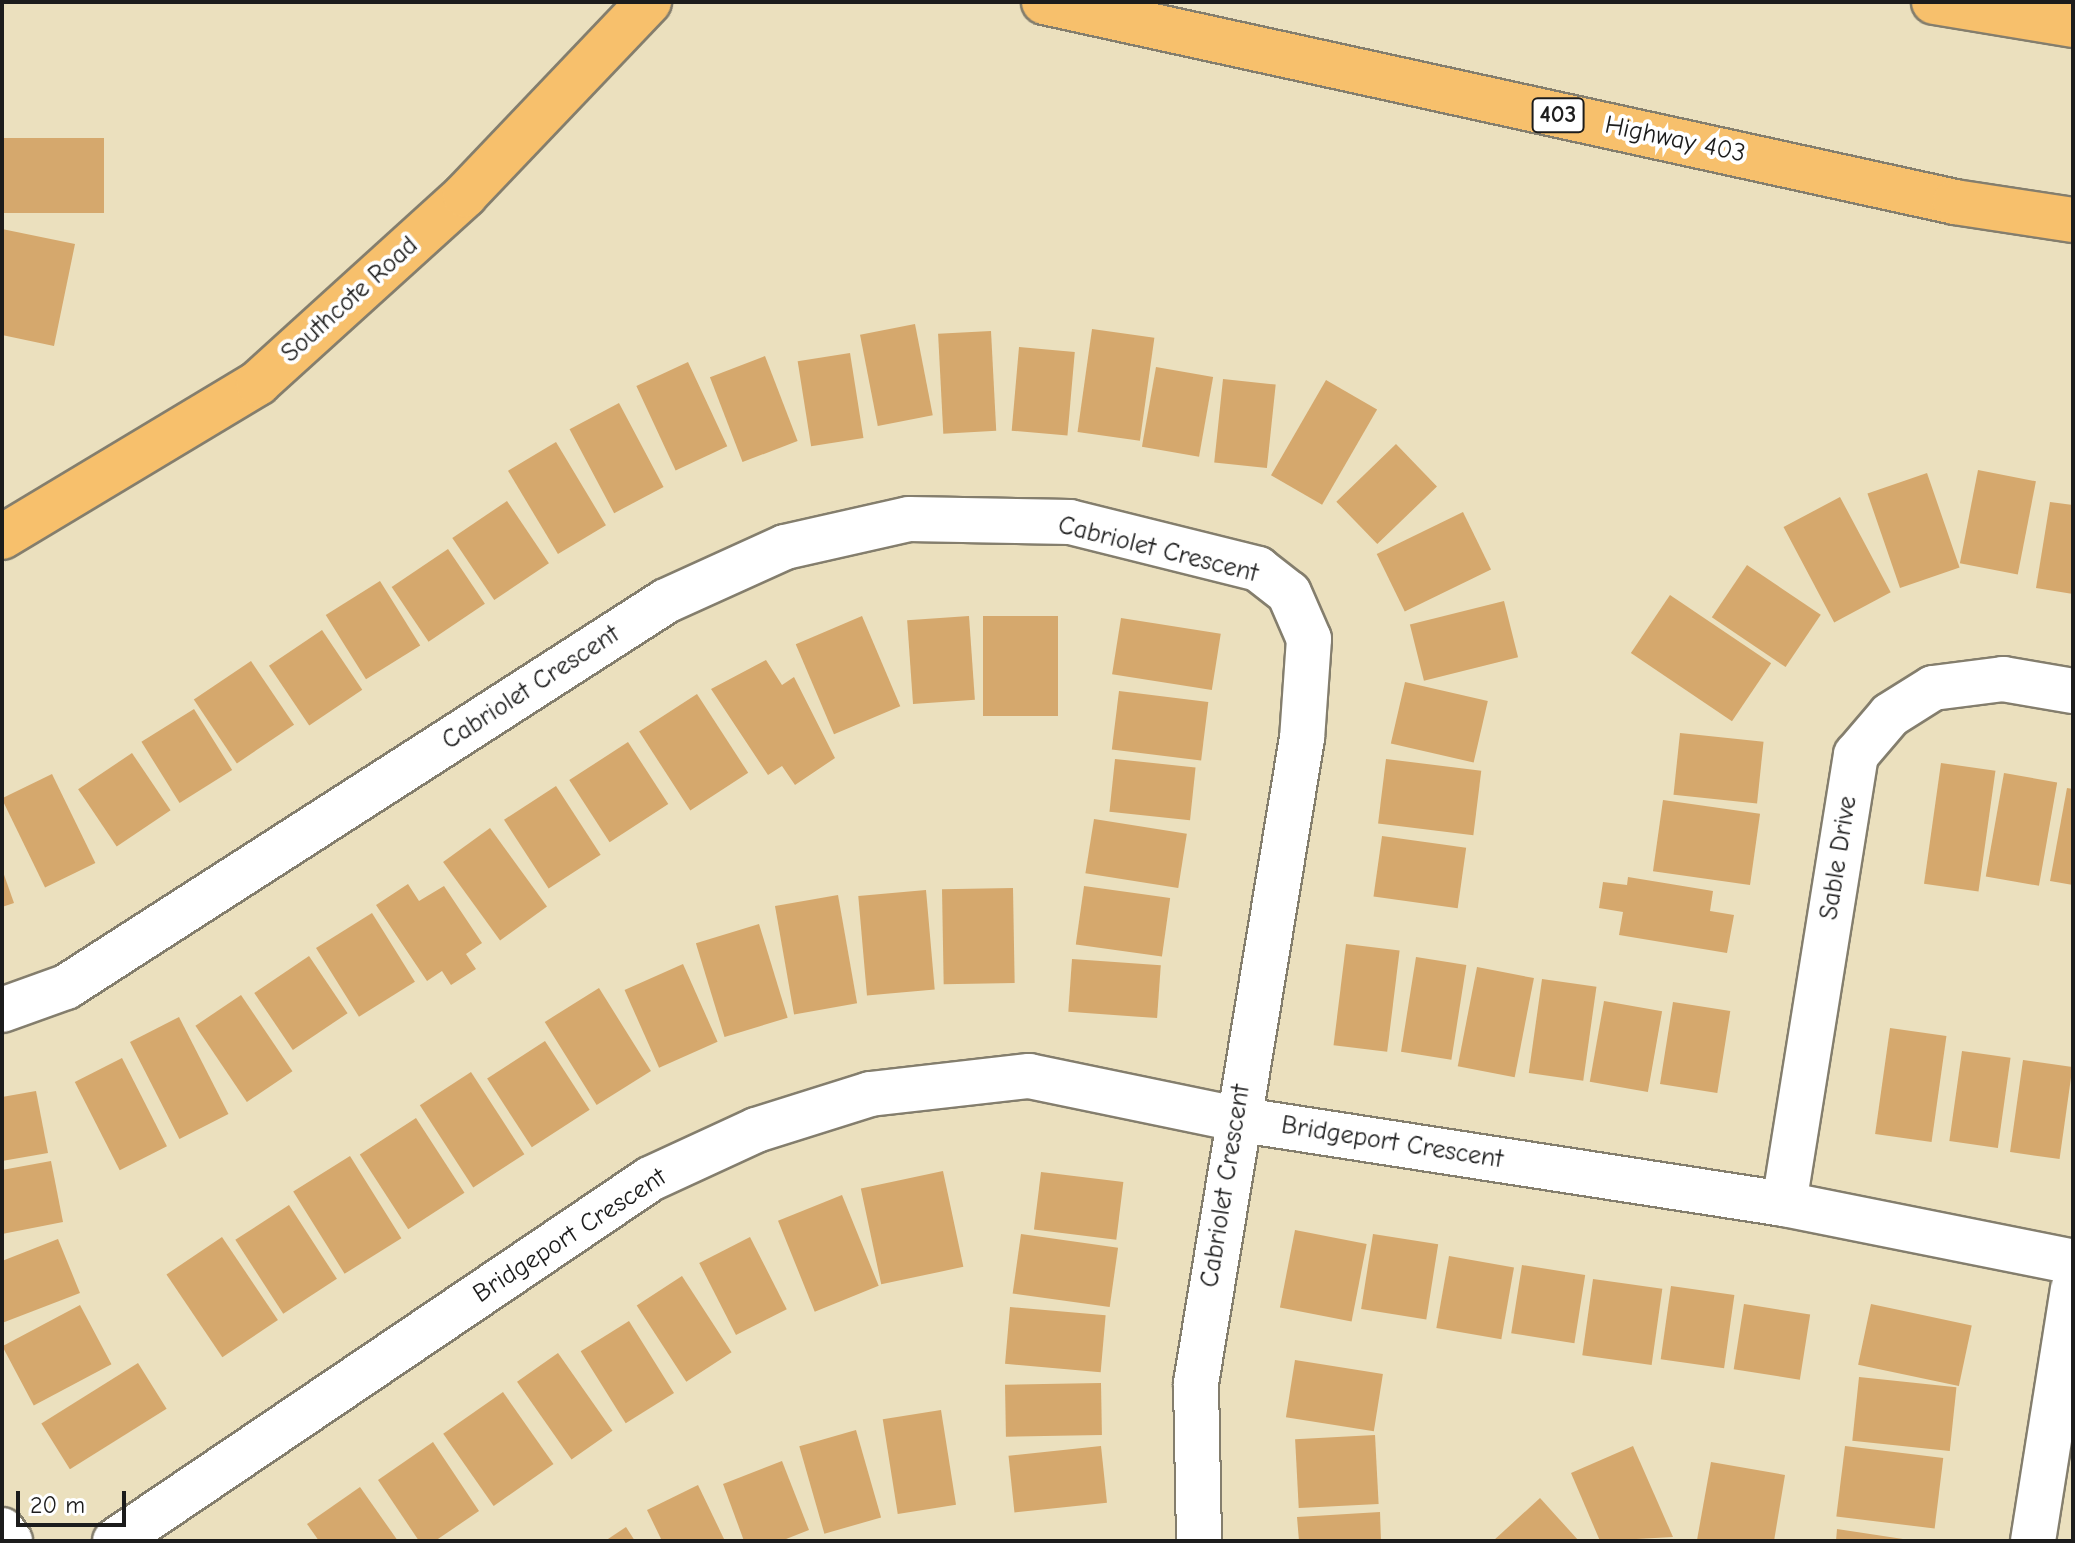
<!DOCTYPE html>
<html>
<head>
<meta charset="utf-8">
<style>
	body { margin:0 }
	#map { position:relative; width:2075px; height:1543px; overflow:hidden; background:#ebe0be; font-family:"Comic Neue",sans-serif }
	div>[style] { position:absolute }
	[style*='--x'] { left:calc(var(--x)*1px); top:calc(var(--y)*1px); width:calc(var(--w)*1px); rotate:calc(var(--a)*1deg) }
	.building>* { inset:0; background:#d5a86d; transform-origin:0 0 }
	.roads { filter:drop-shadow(2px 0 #847e6d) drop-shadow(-2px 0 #847e6d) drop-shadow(0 2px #847e6d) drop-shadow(0 -2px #847e6d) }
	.minor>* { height:44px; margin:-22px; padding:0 22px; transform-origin:22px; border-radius:22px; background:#fff }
	.major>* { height:44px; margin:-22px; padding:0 22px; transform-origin:22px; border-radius:22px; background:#f7c06c }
	.highway>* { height:44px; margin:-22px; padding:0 22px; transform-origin:22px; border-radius:22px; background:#f7c06c }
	span { translate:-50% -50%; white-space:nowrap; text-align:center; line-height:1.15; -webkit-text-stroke:8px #fff; paint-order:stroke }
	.shield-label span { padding:2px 6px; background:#fff; border:2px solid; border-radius:6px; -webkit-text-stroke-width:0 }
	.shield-label { font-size:24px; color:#1c1c1c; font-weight:700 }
	.street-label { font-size:26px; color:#1c1c1c }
	.frame { position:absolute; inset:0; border:4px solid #1c1c1c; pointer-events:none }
	.scale { position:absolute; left:16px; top:1491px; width:110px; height:36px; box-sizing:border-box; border:4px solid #1c1c1c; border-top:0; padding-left:10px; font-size:24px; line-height:28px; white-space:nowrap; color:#1c1c1c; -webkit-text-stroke:6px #fff; paint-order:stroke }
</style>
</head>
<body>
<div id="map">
	<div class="building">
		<i style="left:2px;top:138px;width:102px;height:75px"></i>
		<i style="clip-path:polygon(2px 229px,75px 244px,54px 346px,2px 335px)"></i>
		<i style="left:915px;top:324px;width:93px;height:56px;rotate:79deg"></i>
		<i style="left:1092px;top:329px;width:63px;height:104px;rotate:8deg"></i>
		<i style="left:991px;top:331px;width:100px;height:53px;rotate:87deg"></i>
		<i style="left:1019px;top:347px;width:56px;height:84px;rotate:5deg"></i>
		<i style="left:850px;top:353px;width:86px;height:53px;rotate:81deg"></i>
		<i style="left:765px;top:356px;width:91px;height:59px;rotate:69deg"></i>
		<i style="left:688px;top:362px;width:93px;height:57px;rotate:65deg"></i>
		<i style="left:1156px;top:367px;width:58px;height:81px;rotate:10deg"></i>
		<i style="left:1223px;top:379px;width:53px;height:84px;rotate:6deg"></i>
		<i style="left:1326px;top:380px;width:59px;height:110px;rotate:30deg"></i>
		<i style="left:619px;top:403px;width:95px;height:56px;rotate:62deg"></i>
		<i style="left:556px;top:442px;width:97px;height:56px;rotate:59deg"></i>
		<i style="left:1396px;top:444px;width:59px;height:83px;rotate:46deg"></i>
		<i style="left:1978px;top:470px;width:59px;height:95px;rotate:11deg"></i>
		<i style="left:1927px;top:473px;width:100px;height:63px;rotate:71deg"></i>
		<i style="left:1840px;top:497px;width:108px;height:64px;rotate:62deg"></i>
		<i style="left:507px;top:501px;width:75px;height:66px;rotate:56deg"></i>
		<i style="clip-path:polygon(2050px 502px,2073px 505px,2073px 594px,2036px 588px)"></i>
		<i style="left:1463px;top:512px;width:64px;height:96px;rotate:64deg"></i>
		<i style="left:448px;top:549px;width:66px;height:68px;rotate:56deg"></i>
		<i style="left:1747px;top:565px;width:89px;height:63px;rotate:34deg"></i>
		<i style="left:380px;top:581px;width:76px;height:64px;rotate:58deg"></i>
		<i style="left:1670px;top:595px;width:122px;height:70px;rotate:34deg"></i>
		<i style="left:1504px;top:601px;width:58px;height:97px;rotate:76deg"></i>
		<i style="left:862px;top:616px;width:98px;height:72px;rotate:67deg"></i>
		<i style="left:969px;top:616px;width:84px;height:62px;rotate:86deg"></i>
		<i style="left:983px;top:616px;width:75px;height:100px"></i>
		<i style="left:1121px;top:618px;width:101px;height:57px;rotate:9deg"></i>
		<i style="left:322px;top:630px;width:72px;height:64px;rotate:56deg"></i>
		<i style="clip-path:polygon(766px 660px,782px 685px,794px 677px,835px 758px,795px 785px,782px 766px,768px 775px,711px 689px)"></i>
		<i style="left:251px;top:661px;width:77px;height:69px;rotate:56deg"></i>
		<i style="left:1405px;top:682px;width:85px;height:63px;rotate:13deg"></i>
		<i style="left:1119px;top:691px;width:90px;height:59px;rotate:7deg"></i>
		<i style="left:697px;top:694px;width:94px;height:69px;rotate:57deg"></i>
		<i style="left:194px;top:709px;width:72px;height:62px;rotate:58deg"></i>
		<i style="left:1680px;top:733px;width:84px;height:62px;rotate:6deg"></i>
		<i style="left:628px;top:742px;width:74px;height:70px;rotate:57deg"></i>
		<i style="left:132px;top:753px;width:69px;height:65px;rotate:56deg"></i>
		<i style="left:1115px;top:759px;width:81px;height:53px;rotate:6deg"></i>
		<i style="left:1386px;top:759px;width:96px;height:65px;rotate:7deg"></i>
		<i style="left:1941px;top:763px;width:55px;height:122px;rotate:8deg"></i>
		<i style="left:2004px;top:773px;width:54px;height:105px;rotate:10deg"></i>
		<i style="left:52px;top:774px;width:99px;height:56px;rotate:64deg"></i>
		<i style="left:556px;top:786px;width:82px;height:62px;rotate:57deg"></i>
		<i style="clip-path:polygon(2067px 788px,2073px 789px,2073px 885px,2050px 881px)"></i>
		<i style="left:1663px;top:800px;width:98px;height:72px;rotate:8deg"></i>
		<i style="left:1094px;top:819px;width:94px;height:55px;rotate:9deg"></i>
		<i style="left:490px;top:828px;width:97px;height:58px;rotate:54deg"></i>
		<i style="left:1382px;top:836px;width:85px;height:61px;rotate:8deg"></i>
		<i style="clip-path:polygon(2px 869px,14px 903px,2px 907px)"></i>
		<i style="clip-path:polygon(1628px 877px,1713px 891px,1710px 911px,1734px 915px,1727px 953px,1619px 935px,1623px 912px,1599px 908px,1603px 882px,1627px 885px)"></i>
		<i style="clip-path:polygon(408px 884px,419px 901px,444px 886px,482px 943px,466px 954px,476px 969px,451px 985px,442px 971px,427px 981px,376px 905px)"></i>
		<i style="left:1084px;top:886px;width:87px;height:59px;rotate:8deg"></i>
		<i style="left:1013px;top:888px;width:95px;height:71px;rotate:89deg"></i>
		<i style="left:926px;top:890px;width:100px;height:68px;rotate:85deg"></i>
		<i style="left:838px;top:895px;width:110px;height:64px;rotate:80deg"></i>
		<i style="left:372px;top:913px;width:81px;height:66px;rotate:58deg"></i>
		<i style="left:759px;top:924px;width:98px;height:66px;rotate:73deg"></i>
		<i style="left:1346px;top:944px;width:54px;height:102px;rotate:7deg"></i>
		<i style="left:309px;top:956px;width:69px;height:66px;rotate:56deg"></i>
		<i style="left:1416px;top:957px;width:51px;height:96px;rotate:9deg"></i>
		<i style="left:1072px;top:959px;width:89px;height:53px;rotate:4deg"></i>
		<i style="left:683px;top:964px;width:85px;height:64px;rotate:66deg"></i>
		<i style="left:1477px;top:967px;width:58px;height:101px;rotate:11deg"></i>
		<i style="left:1542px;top:979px;width:55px;height:95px;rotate:8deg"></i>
		<i style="left:599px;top:988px;width:98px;height:64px;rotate:58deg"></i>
		<i style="left:241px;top:995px;width:92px;height:55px;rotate:56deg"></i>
		<i style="left:1604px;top:1001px;width:59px;height:82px;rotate:10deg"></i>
		<i style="left:1673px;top:1002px;width:58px;height:83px;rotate:9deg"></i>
		<i style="left:179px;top:1017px;width:109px;height:55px;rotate:63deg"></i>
		<i style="left:1890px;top:1028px;width:57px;height:107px;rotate:8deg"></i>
		<i style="left:545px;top:1041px;width:82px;height:69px;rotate:57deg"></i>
		<i style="left:1962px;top:1051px;width:49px;height:91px;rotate:8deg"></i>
		<i style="left:122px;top:1058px;width:99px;height:53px;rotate:63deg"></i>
		<i style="left:2023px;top:1060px;width:50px;height:93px;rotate:8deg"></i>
		<i style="left:471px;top:1072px;width:98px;height:61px;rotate:57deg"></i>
		<i style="clip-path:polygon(36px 1091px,48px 1153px,2px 1161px,2px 1097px)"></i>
		<i style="left:416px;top:1118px;width:89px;height:67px;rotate:57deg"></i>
		<i style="left:350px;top:1156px;width:97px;height:67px;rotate:58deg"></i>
		<i style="clip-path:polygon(51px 1161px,63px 1222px,2px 1234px,2px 1170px)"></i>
		<i style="left:943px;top:1171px;width:98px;height:84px;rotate:78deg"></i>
		<i style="left:1041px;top:1172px;width:83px;height:58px;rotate:7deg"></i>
		<i style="left:842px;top:1195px;width:98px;height:69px;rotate:68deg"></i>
		<i style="left:289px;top:1205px;width:88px;height:64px;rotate:57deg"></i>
		<i style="left:1295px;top:1230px;width:73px;height:79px;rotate:11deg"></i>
		<i style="left:1021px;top:1234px;width:98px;height:60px;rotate:8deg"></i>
		<i style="left:1373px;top:1234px;width:66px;height:76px;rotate:9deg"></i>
		<i style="left:222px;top:1237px;width:100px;height:67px;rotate:56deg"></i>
		<i style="left:750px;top:1237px;width:81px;height:57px;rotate:63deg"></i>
		<i style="clip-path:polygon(58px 1239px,80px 1293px,2px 1323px,2px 1261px)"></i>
		<i style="left:1449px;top:1256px;width:66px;height:73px;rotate:10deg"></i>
		<i style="left:1522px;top:1265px;width:64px;height:69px;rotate:9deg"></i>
		<i style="left:682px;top:1276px;width:91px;height:54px;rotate:57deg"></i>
		<i style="left:1593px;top:1279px;width:70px;height:77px;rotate:8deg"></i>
		<i style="left:1671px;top:1286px;width:64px;height:74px;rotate:8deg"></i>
		<i style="left:1744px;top:1304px;width:67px;height:66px;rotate:9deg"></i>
		<i style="left:1871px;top:1304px;width:103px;height:62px;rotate:12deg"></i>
		<i style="left:80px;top:1305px;width:67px;height:88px;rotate:62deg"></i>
		<i style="left:1010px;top:1307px;width:96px;height:57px;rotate:5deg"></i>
		<i style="left:629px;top:1321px;width:85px;height:57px;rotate:58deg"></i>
		<i style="left:558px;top:1353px;width:95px;height:50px;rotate:55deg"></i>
		<i style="left:1295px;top:1360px;width:89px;height:58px;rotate:9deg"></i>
		<i style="left:138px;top:1363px;width:54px;height:114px;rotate:58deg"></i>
		<i style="left:1859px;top:1377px;width:98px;height:64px;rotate:6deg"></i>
		<i style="left:1101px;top:1383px;width:52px;height:96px;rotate:89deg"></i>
		<i style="left:503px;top:1392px;width:88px;height:73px;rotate:55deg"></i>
		<i style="left:941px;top:1410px;width:96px;height:59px;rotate:81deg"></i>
		<i style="left:856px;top:1430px;width:91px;height:59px;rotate:74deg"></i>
		<i style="left:1375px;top:1435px;width:69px;height:80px;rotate:87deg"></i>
		<i style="clip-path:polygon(433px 1442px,479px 1511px,435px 1541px,419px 1541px,378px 1480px)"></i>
		<i style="left:1101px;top:1446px;width:57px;height:93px;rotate:84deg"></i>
		<i style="clip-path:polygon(1633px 1446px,1673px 1537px,1600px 1541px,1571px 1473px)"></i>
		<i style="left:1845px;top:1446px;width:99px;height:71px;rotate:7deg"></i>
		<i style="clip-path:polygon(782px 1461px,809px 1530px,781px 1541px,744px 1541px,723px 1484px)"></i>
		<i style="clip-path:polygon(1711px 1462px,1785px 1475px,1774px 1541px,1697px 1540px)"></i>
		<i style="clip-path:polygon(698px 1485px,725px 1541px,662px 1541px,647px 1510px)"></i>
		<i style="clip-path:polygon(360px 1487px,398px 1541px,319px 1541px,307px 1524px)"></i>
		<i style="clip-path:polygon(1540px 1498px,1579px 1541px,1493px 1541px)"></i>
		<i style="clip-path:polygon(1380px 1512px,1381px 1541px,1299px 1541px,1297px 1517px)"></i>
		<i style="clip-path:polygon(626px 1527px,635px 1541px,605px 1541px)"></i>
		<i style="clip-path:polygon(1837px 1529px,1903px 1539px,1902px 1541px,1836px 1541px)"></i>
	</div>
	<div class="roads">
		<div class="minor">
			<i style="--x:2;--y:1010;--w:68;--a:-19.8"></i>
			<i style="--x:66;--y:987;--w:713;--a:-32.75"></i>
			<i style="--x:666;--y:601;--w:131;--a:-24.4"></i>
			<i style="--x:785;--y:547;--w:127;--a:-12.7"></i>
			<i style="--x:909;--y:519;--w:161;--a:1.1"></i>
			<i style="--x:1070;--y:522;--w:194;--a:14"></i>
			<i style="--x:1258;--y:569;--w:39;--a:38"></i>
			<i style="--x:1289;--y:593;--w:50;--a:66.5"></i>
			<i style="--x:1309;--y:639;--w:99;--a:94"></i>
			<i style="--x:1302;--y:738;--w:654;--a:99.33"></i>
			<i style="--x:1196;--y:1383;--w:158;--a:88.9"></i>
			<i style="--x:1784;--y:1204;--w:455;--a:-80.9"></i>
			<i style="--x:1856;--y:755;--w:52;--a:-49.6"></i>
			<i style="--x:1890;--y:715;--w:51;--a:-32.1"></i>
			<i style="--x:1933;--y:688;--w:71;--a:-7.3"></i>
			<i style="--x:2003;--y:679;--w:71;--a:9.7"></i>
			<i style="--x:2;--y:1530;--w:14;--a:54"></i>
			<i style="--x:115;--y:1541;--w:646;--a:-34.08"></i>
			<i style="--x:650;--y:1179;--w:117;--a:-24.8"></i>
			<i style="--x:756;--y:1130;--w:120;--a:-17.5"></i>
			<i style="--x:870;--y:1094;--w:160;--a:-6.5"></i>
			<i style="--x:1029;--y:1076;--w:211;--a:11.7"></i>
			<i style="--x:1236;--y:1119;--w:555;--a:8.82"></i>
			<i style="--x:1784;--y:1204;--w:295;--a:11.3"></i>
			<i style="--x:2033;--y:1541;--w:255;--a:-81"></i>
		</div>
		<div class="major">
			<i style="--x:2;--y:537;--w:299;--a:-31"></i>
			<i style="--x:258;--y:383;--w:280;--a:-42.2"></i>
			<i style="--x:465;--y:195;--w:267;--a:-46.4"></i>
		</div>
		<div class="highway">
			<i style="--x:1044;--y:2;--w:933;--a:12.38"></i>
			<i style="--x:1955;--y:202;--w:119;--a:8.7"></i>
			<i style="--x:1934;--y:2;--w:141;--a:9.4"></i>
		</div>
	</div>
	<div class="shield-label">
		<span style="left:1558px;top:115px">403</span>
	</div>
	<div class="street-label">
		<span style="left:1675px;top:140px;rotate:12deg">Highway 403</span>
		<span style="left:350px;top:300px;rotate:-42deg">Southcote Road</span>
		<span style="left:1158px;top:550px;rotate:14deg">Cabriolet Crescent</span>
		<span style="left:531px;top:688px;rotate:-33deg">Cabriolet Crescent</span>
		<span style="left:1839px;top:858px;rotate:-81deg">Sable Drive</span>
		<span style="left:1392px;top:1143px;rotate:9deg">Bridgeport Crescent</span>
		<span style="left:1226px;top:1186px;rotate:-81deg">Cabriolet Crescent</span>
		<span style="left:570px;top:1236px;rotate:-33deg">Bridgeport Crescent</span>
	</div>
	<div class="frame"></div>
	<div class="scale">20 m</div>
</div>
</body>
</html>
